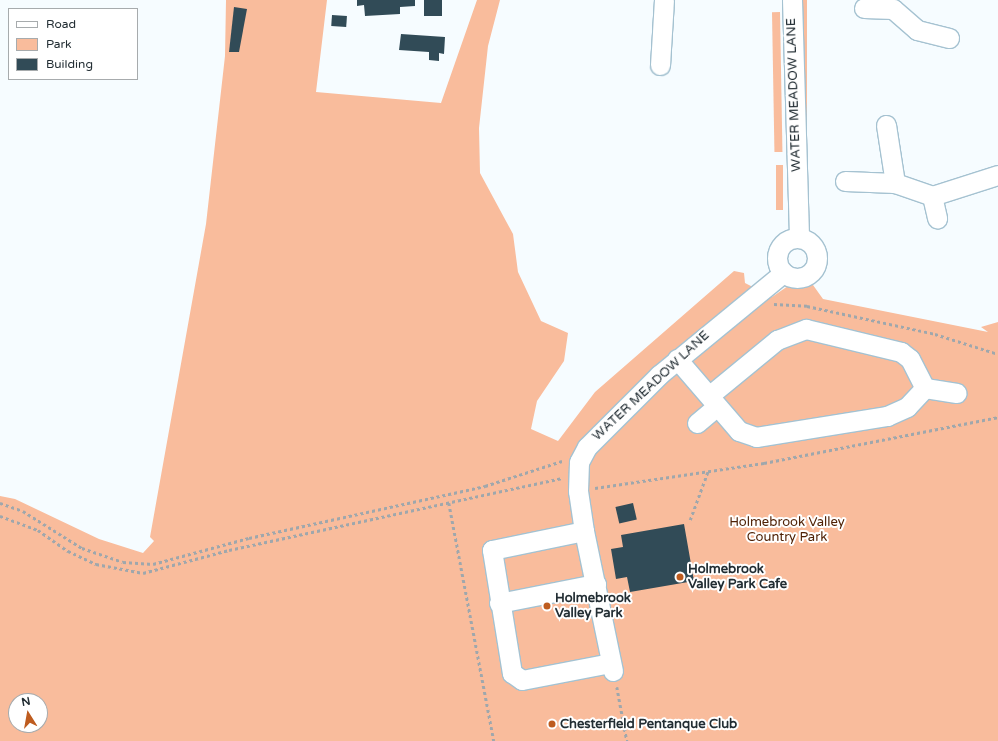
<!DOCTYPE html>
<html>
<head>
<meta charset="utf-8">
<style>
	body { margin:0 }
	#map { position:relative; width:998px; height:741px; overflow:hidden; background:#f6fcff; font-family:"Varela Round",sans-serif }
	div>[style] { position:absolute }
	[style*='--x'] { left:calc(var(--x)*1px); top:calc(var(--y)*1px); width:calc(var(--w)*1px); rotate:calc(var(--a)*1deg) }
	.green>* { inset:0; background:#f9bc9c; transform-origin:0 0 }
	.building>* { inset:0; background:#314b57; transform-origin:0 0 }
	.path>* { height:2.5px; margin-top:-1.25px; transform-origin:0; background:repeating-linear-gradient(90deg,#9fa7ac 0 3px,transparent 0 6px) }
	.roads { filter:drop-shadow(1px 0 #a5c2d1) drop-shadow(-1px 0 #a5c2d1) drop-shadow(0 1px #a5c2d1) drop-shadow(0 -1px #a5c2d1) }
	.minor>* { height:19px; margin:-9.5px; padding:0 9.5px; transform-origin:9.5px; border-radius:9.5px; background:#fff }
	.minor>.ring { margin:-9.5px; padding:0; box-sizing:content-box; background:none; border:19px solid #fff; border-radius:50% }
	.dots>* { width:11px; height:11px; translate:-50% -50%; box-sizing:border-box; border:2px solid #fff; border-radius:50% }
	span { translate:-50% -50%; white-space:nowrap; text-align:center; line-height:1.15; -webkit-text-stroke:4px #fff; paint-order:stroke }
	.street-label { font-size:13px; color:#222d33 }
	.park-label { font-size:13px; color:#4f2105 }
	.poi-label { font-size:13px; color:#222d33; font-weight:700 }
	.left { translate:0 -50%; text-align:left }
	.legend { position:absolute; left:8px; top:8px; width:130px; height:72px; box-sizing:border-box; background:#fff; border:1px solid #a7abad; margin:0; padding:5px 7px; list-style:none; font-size:12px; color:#222d33 }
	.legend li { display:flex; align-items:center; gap:8px; height:20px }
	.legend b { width:20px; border:1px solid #a7abad }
	.north { position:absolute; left:8px; top:693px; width:40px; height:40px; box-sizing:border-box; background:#fff; border:1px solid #a7abad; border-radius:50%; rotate:349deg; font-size:11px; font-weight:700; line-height:16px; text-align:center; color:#222d33 }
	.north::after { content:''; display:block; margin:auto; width:14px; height:18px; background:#be5c1f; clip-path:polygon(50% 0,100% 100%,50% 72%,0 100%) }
</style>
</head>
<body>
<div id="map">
	<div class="green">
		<i style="clip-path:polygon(evenodd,226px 0,327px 0,316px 92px,441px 103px,477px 0,500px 0,488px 46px,479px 128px,480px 173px,513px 234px,518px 272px,541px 321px,568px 333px,564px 361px,537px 401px,531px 429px,558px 441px,595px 392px,734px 271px,744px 273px,745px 283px,772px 297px,788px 286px,813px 285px,823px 299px,988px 332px,981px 327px,998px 322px,998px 741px,0 741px,0 496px,15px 499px,99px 539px,143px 553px,154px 541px,150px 537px,206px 224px,225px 56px,226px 0,16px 701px,40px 701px,40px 725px,16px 725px,16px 701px)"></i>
		<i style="left:799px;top:0;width:8px;height:211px"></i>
		<i style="left:780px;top:12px;width:140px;height:8px;rotate:89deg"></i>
		<i style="left:776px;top:165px;width:7px;height:45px"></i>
	</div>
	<div class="building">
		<i style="clip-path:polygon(357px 0,415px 0,415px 6px,400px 7px,400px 14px,365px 16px,364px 5px,357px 6px)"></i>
		<i style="left:424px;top:0;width:18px;height:16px"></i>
		<i style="clip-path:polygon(234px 7px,247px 9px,239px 52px,229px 52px)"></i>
		<i style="left:332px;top:15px;width:15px;height:11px;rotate:4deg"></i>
		<i style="clip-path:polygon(401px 34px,445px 37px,444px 54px,439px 53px,439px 61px,429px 60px,429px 52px,399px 50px)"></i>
		<i style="left:633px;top:503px;width:17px;height:18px;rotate:77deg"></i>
		<i style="clip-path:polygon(684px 524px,694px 581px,630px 592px,627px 577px,616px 579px,611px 549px,623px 547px,621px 535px)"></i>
	</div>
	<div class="path">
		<i style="--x:774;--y:304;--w:33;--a:3"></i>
		<i style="--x:807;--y:306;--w:131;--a:12.3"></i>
		<i style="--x:935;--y:334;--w:66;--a:17.6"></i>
		<i style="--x:595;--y:488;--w:171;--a:-8.4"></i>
		<i style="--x:764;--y:463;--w:238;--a:-11.1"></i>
		<i style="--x:0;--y:503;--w:24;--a:19"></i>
		<i style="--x:23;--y:511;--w:70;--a:32.1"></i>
		<i style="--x:82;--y:548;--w:43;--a:18.9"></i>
		<i style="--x:123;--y:562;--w:30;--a:4"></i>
		<i style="--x:153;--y:564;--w:99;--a:-15.2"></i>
		<i style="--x:249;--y:538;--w:242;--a:-12.4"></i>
		<i style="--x:485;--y:486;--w:81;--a:-18"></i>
		<i style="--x:449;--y:503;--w:242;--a:79.3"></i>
		<i style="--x:0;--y:516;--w:40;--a:20.2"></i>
		<i style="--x:38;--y:530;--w:37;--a:35"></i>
		<i style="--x:68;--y:551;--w:31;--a:25"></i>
		<i style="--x:96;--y:564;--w:48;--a:10.8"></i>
		<i style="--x:143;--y:573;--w:89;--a:-15"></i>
		<i style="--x:229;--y:550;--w:341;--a:-12.2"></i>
		<i style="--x:690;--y:520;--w:52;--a:-69.8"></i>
		<i style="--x:617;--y:687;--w:55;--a:79.5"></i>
	</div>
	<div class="roads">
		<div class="minor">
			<i style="--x:792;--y:0;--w:238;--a:88.3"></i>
			<i style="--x:864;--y:8;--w:29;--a:2"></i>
			<i style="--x:893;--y:9;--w:32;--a:41"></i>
			<i style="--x:917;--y:30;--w:33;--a:14"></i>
			<i style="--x:660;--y:65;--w:65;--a:-86.5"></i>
			<i style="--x:886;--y:125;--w:59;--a:81.2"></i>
			<i style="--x:845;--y:181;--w:50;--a:2.3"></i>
			<i style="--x:895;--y:183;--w:39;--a:19"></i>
			<i style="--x:932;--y:196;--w:69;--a:-17.7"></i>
			<i style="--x:932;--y:196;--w:23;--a:77"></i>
			<i class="ring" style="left:777px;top:238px;width:21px;height:21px"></i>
			<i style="--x:677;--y:359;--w:95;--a:49.3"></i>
			<i style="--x:739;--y:431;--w:18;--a:19"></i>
			<i style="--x:756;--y:437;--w:133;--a:-9.1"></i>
			<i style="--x:887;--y:416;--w:22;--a:-24"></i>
			<i style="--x:907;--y:407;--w:26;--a:-47"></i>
			<i style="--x:925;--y:388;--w:32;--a:9"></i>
			<i style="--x:710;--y:395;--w:87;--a:-39.4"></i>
			<i style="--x:777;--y:340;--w:31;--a:-21"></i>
			<i style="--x:806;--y:329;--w:98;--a:13.6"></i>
			<i style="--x:901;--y:352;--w:11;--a:38"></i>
			<i style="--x:910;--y:359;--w:33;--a:63"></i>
			<i style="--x:697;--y:423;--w:26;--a:-40"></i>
			<i style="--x:584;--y:531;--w:94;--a:168.3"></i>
			<i style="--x:492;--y:550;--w:125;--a:80.8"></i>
			<i style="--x:512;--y:673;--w:12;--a:35"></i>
			<i style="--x:522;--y:680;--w:90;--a:-10.9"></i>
			<i style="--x:499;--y:603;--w:99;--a:-11.1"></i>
			<i style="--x:613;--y:671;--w:143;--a:-101.7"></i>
			<i style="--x:584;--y:531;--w:40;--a:-98.5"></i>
			<i style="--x:578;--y:491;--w:29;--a:-88"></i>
			<i style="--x:579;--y:462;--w:17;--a:-62"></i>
			<i style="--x:587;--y:447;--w:102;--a:-45"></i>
			<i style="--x:659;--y:375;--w:161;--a:-39.4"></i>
		</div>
	</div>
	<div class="dots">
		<i style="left:680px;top:577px;background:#be5c1f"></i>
		<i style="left:547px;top:606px;background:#be5c1f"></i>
		<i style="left:552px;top:724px;background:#be5c1f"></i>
	</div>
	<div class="street-label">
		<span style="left:794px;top:95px;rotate:-92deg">WATER MEADOW LANE</span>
		<span style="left:651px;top:386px;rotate:-43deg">WATER MEADOW LANE</span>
	</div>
	<div class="park-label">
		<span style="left:787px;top:530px">Holmebrook Valley<br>Country Park</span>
	</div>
	<div class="poi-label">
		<span class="left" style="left:688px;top:577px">Holmebrook<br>Valley Park Cafe</span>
		<span class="left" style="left:555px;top:606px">Holmebrook<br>Valley Park</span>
		<span class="left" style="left:560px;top:724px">Chesterfield Pentanque Club</span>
	</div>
	<ul class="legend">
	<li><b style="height:5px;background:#fff"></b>Road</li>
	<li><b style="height:11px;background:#f9bc9c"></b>Park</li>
	<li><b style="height:11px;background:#314b57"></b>Building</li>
	</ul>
	<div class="north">N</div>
</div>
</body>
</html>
